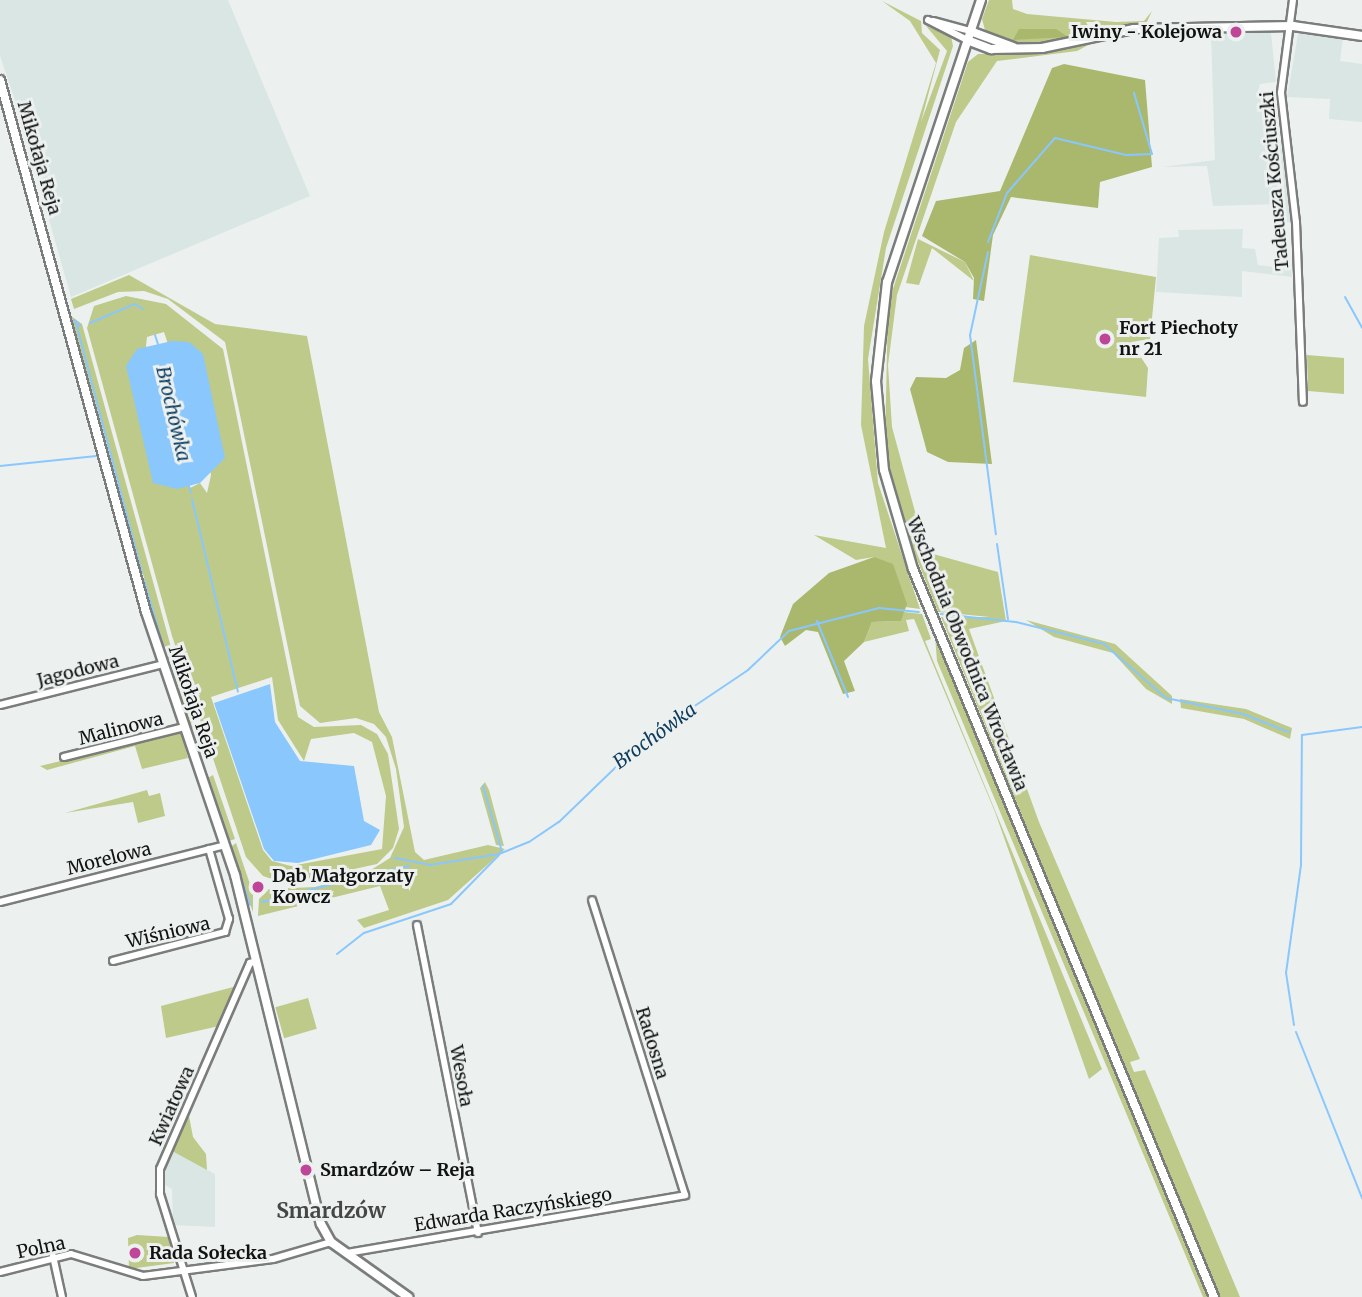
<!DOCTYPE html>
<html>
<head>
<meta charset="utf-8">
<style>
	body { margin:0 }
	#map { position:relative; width:1362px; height:1297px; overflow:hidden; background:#ecf1f0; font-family:Merriweather,serif }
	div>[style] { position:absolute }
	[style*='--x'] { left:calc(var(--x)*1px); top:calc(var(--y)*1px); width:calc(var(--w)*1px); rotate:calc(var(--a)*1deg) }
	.built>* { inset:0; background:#d9e6e4 }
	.green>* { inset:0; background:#bdca89; transform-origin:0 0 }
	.forest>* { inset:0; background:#a9b86d }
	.water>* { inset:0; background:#8ac7fd }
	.stream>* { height:2px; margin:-1px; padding:0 1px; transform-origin:1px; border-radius:1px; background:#8ac7fd }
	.roads { filter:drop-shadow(2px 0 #7a7d7c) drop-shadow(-2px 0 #7a7d7c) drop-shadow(0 2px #7a7d7c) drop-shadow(0 -2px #7a7d7c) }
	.street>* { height:6px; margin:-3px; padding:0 3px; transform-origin:3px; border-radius:3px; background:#fff }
	.secondary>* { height:8px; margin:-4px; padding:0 4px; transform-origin:4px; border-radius:4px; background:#fff }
	.dots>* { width:19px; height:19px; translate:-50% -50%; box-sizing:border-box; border:4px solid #ecf1f0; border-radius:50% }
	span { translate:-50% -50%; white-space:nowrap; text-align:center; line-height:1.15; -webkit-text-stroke:6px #ecf1f0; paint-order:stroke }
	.poi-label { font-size:18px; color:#111212; font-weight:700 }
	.right { translate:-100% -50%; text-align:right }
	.left { translate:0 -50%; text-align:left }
	.street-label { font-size:18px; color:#111212 }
	.water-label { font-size:19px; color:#0d3b5d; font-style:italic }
	.quarter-label { font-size:21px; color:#444746; font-weight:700 }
</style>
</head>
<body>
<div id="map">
	<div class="built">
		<i style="clip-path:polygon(0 0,228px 0,310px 196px,71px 297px,23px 128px,35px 124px,28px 106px,18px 109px,0 56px)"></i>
		<i style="clip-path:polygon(1299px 29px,1343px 38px,1340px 61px,1362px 64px,1362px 122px,1329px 119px,1330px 99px,1287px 97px)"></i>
		<i style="clip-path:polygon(1211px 33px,1271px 33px,1276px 82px,1260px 84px,1258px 91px,1273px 93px,1293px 222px,1280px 223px,1278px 204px,1213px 206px,1207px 166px,1162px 167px,1215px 160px)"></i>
		<i style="clip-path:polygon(1243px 229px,1242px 248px,1255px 249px,1258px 265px,1291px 269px,1292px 277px,1242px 271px,1242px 297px,1156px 292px,1159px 238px,1179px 237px,1178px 230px)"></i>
		<i style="clip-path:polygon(172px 1151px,215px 1174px,215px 1227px,173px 1225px,172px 1189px,162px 1183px)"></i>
	</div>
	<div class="green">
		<i style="clip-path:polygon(989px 0,1012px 0,1013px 9px,1027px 14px,1116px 22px,1144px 21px,1152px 11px,1146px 24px,1100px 31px,1095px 22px,1086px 22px,1091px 31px,1074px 39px,1025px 45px,986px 34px,982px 19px)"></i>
		<i style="clip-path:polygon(882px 1px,921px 21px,922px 33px,940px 50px,921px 122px,947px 51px,926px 26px,951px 36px,953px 46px,886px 248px,868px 359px,878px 483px,920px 609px,905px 607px,874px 557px,856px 560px,814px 535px,886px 548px,861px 425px,864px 326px,884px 232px,936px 63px,910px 21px)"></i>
		<i style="clip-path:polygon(1094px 42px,1077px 51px,997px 61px,956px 122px,897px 295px,888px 365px,892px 427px,926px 552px,998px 572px,1006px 621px,969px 629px,1039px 822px,1140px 1059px,1130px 1062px,1134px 1072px,1145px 1070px,1240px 1297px,1218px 1297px,941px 617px,990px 617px,938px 612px,898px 512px,885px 445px,888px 304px,968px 62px,978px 54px,1037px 54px)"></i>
		<i style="clip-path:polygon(918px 239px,965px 262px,974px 281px,932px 248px,919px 285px,906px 283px)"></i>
		<i style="clip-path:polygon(1030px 255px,1156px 277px,1150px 339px,1131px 342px,1148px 368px,1146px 397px,1013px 382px)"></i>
		<i style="clip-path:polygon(129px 275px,215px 324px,307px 336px,379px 712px,392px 737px,415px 852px,424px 860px,488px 845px,505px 849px,448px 900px,364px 928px,357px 920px,389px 910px,380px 886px,258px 916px,259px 899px,269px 889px,315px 887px,362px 874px,365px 881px,366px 873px,390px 858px,404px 827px,396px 769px,386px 737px,374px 724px,356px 718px,320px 723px,300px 706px,225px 342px,168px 299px,144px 291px,118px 292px,74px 309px,71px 299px)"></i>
		<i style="clip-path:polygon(evenodd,126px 296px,166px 304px,223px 349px,298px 717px,314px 727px,361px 725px,377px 734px,388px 754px,399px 829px,393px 848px,377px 864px,286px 884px,263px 876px,246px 857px,172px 636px,87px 328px,94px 306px,126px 296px,164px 332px,168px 344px,189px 342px,211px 475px,207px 493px,200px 483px,190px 488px,146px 346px,147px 337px,164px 332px,126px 296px,272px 677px,278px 720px,304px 761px,311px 739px,354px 733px,372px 742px,386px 796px,382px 849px,291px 866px,272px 861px,263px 850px,211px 697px,272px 677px)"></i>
		<i style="clip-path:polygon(71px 316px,82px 324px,114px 440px,174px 658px,167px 660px)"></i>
		<i style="clip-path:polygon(1307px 355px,1344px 358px,1344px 394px,1308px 391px)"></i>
		<i style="clip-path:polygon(904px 612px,922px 614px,931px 639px,925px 641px,1111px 1091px,1102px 1069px,1089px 1079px,995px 812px,914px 619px,906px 620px,909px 631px,864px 642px,872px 622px,900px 621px)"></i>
		<i style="clip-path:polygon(1026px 620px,1115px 644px,1172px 696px,1172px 704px,1146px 689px,1113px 653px,1054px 637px)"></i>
		<i style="clip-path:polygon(935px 636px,936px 637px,1209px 1297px,1203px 1297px,937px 661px)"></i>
		<i style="clip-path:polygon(175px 662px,197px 727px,190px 729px,167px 666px)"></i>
		<i style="clip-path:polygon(1180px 699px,1246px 709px,1292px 728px,1290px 739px,1244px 719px,1181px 708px)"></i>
		<i style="clip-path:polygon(181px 732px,188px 758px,142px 769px,135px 746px,47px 770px,40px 766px)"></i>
		<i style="clip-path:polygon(213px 775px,235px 839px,229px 841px,206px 779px)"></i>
		<i style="clip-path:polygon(485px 782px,489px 790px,504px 846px,496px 845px,480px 788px)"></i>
		<i style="clip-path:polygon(147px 790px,149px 796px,160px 793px,165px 816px,138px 823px,133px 802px,65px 813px)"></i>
		<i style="clip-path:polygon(236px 843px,253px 893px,253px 912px,229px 848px)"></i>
		<i style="clip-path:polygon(237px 986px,219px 1026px,166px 1038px,161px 1006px)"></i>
		<i style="left:308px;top:998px;width:32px;height:34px;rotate:74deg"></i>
		<i style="clip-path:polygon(189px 1116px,193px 1137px,206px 1154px,207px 1170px,172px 1151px)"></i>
		<i style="clip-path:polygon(137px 1235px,169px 1237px,174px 1263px,129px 1269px,128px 1238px)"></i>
	</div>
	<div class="forest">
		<i style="clip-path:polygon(1019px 29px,1056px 29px,1068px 37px,1013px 40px)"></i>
		<i style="clip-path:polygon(1064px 64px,1145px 80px,1152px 167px,1100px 182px,1098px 208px,1011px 197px,993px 235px,984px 301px,973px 299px,974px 278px,965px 262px,922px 236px,936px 201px,1000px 191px,1052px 68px)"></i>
		<i style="clip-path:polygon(976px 340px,992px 464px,948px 462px,927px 452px,910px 389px,916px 377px,946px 378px,960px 370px,964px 348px)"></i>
		<i style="clip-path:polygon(874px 557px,893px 564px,907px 604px,901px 621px,872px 622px,864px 642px,844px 661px,855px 691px,843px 694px,818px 632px,806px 630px,785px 646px,780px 637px,793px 604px,829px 573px)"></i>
	</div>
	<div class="water">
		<i style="clip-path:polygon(172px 341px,189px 342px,203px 354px,225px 458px,200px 483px,177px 489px,153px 483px,126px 366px,137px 349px)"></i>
		<i style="clip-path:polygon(270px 684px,275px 722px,300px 761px,354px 766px,364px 821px,380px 830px,371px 845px,298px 863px,274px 861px,264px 849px,214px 703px)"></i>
	</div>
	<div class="stream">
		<i style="--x:988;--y:242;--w:53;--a:-68.8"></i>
		<i style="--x:1007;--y:193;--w:73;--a:-48.9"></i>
		<i style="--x:1055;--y:138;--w:73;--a:13.5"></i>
		<i style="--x:1126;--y:155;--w:26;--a:-2"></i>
		<i style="--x:1152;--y:154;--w:64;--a:-106.4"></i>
		<i style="--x:988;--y:252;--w:85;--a:102.2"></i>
		<i style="--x:970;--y:335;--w:201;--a:82.6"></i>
		<i style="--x:1345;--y:297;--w:35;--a:61"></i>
		<i style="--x:74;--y:320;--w:8;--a:40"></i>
		<i style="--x:76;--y:323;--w:259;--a:75.2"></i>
		<i style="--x:90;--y:323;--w:49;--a:-22.9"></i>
		<i style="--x:135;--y:304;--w:9;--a:32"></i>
		<i style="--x:155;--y:335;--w:13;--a:72"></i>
		<i style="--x:0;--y:466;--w:97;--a:-5.9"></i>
		<i style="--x:189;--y:486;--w:7;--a:74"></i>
		<i style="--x:192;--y:499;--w:198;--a:76.6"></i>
		<i style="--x:997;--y:544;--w:76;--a:81.7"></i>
		<i style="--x:144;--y:580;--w:82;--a:73.8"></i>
		<i style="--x:941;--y:614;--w:75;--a:6.1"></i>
		<i style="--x:1016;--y:622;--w:91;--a:14"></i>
		<i style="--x:1104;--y:644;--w:82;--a:41.1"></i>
		<i style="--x:1166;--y:698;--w:79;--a:11.7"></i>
		<i style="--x:1243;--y:714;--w:49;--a:21.4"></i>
		<i style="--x:817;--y:621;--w:82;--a:67.8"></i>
		<i style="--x:170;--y:666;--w:65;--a:72.1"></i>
		<i style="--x:193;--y:735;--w:38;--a:72"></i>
		<i style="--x:208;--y:778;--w:65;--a:71.3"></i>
		<i style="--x:483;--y:786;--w:69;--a:73.9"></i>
		<i style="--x:231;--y:846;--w:62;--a:72.1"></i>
		<i style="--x:395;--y:858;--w:36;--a:11"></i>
		<i style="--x:430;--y:865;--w:70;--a:-9.1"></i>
		<i style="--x:499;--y:854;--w:32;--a:-22"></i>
		<i style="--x:529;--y:842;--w:36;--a:-34"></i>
		<i style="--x:559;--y:822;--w:118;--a:-44"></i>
		<i style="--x:644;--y:740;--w:125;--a:-33.9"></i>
		<i style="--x:748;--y:670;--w:57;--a:-43.6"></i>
		<i style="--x:789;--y:631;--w:93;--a:-14.3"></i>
		<i style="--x:879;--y:608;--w:40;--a:5.7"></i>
		<i style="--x:369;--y:875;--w:41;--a:-12.7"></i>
		<i style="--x:262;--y:902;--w:102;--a:-14.2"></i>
		<i style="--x:337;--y:954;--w:34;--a:-38"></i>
		<i style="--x:364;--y:933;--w:92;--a:-18.4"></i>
		<i style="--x:451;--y:904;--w:69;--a:-45.6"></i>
		<i style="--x:1294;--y:1025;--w:53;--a:-98.7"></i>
		<i style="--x:1286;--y:973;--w:109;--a:-82.1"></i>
		<i style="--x:1301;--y:865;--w:130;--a:-89.6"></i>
		<i style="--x:1302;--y:735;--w:61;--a:-7.6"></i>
		<i style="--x:1296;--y:1032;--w:179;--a:68.3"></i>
	</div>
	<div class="roads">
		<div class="street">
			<i style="--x:1293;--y:0;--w:94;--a:97.4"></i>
			<i style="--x:1281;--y:93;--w:130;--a:83.4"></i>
			<i style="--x:1296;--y:222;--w:180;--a:87.8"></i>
			<i style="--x:928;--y:20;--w:44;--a:27.1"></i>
			<i style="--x:933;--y:21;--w:38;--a:15"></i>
			<i style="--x:0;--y:705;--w:168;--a:-14.1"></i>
			<i style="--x:64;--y:757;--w:124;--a:-14"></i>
			<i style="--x:0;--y:902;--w:232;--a:-14.2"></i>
			<i style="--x:417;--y:925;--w:314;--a:78.8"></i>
			<i style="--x:113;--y:961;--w:116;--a:-14.5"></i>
			<i style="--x:225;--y:932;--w:14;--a:-73"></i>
			<i style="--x:229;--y:919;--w:73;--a:-105.9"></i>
			<i style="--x:347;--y:1253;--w:343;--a:-9.7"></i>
			<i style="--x:685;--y:1195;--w:309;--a:-107.5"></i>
			<i style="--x:53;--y:1256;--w:42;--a:77.6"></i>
			<i style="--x:0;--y:1272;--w:73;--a:-14.2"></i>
			<i style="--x:71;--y:1254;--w:75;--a:17"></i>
			<i style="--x:143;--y:1276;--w:131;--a:-7.5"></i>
			<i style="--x:273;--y:1259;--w:60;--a:-16.3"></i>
			<i style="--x:192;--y:1297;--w:108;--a:-107.3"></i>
			<i style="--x:160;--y:1194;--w:25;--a:-90"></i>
			<i style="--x:160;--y:1169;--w:225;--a:-66.4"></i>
			<i style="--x:250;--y:963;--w:7;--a:-16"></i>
		</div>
		<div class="secondary">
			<i style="--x:981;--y:0;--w:297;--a:108.4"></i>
			<i style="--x:887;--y:282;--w:100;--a:96.3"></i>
			<i style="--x:876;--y:381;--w:89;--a:84.9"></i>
			<i style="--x:884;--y:470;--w:103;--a:73.7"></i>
			<i style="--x:913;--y:569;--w:788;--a:67.54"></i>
			<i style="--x:970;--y:31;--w:46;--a:20.4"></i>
			<i style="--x:967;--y:40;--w:26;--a:21"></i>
			<i style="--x:991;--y:49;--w:51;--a:-1.1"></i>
			<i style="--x:1042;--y:48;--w:94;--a:-11.7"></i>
			<i style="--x:1134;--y:29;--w:159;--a:-1.1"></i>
			<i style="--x:1293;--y:26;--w:70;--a:8.2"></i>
			<i style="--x:0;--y:80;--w:552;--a:74.65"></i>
			<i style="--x:146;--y:612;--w:278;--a:71.3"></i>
			<i style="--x:235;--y:875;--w:359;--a:76.2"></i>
			<i style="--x:321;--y:1224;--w:21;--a:61"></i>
			<i style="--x:331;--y:1242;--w:95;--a:35.5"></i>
		</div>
	</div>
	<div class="dots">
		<i style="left:1236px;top:32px;background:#be4597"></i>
		<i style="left:1105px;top:339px;background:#be4597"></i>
		<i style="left:258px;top:887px;background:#be4597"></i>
		<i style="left:306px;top:1170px;background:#be4597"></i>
		<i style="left:135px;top:1253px;background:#be4597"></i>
	</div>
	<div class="poi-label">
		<span class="right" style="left:1222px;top:32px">Iwiny - Kolejowa</span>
		<span class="left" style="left:1119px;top:339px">Fort Piechoty<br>nr 21</span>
		<span class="left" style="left:272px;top:887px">Dąb Małgorzaty<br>Kowcz</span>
		<span class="left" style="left:320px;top:1170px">Smardzów – Reja</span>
		<span class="left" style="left:149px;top:1253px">Rada Sołecka</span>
	</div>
	<div class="street-label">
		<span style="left:39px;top:158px;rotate:74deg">Mikołaja Reja</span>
		<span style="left:1275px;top:181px;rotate:-95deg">Tadeusza Kościuszki</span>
		<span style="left:967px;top:654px;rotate:68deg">Wschodnia Obwodnica Wrocławia</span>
		<span style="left:78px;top:671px;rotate:-14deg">Jagodowa</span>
		<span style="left:193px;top:702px;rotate:71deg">Mikołaja Reja</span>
		<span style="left:121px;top:729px;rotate:-14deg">Malinowa</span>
		<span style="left:109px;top:859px;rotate:-14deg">Morelowa</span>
		<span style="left:168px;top:933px;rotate:-13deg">Wiśniowa</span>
		<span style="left:652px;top:1043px;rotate:73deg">Radosna</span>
		<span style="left:461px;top:1076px;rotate:80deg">Wesoła</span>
		<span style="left:172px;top:1106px;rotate:-66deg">Kwiatowa</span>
		<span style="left:513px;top:1210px;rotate:-9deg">Edwarda Raczyńskiego</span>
		<span style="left:41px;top:1248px;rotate:-12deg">Polna</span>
	</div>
	<div class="water-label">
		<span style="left:173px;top:414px;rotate:77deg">Brochówka</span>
		<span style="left:655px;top:736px;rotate:-36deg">Brochówka</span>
	</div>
	<div class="quarter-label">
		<span style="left:331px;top:1211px">Smardzów</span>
	</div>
</div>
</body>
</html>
